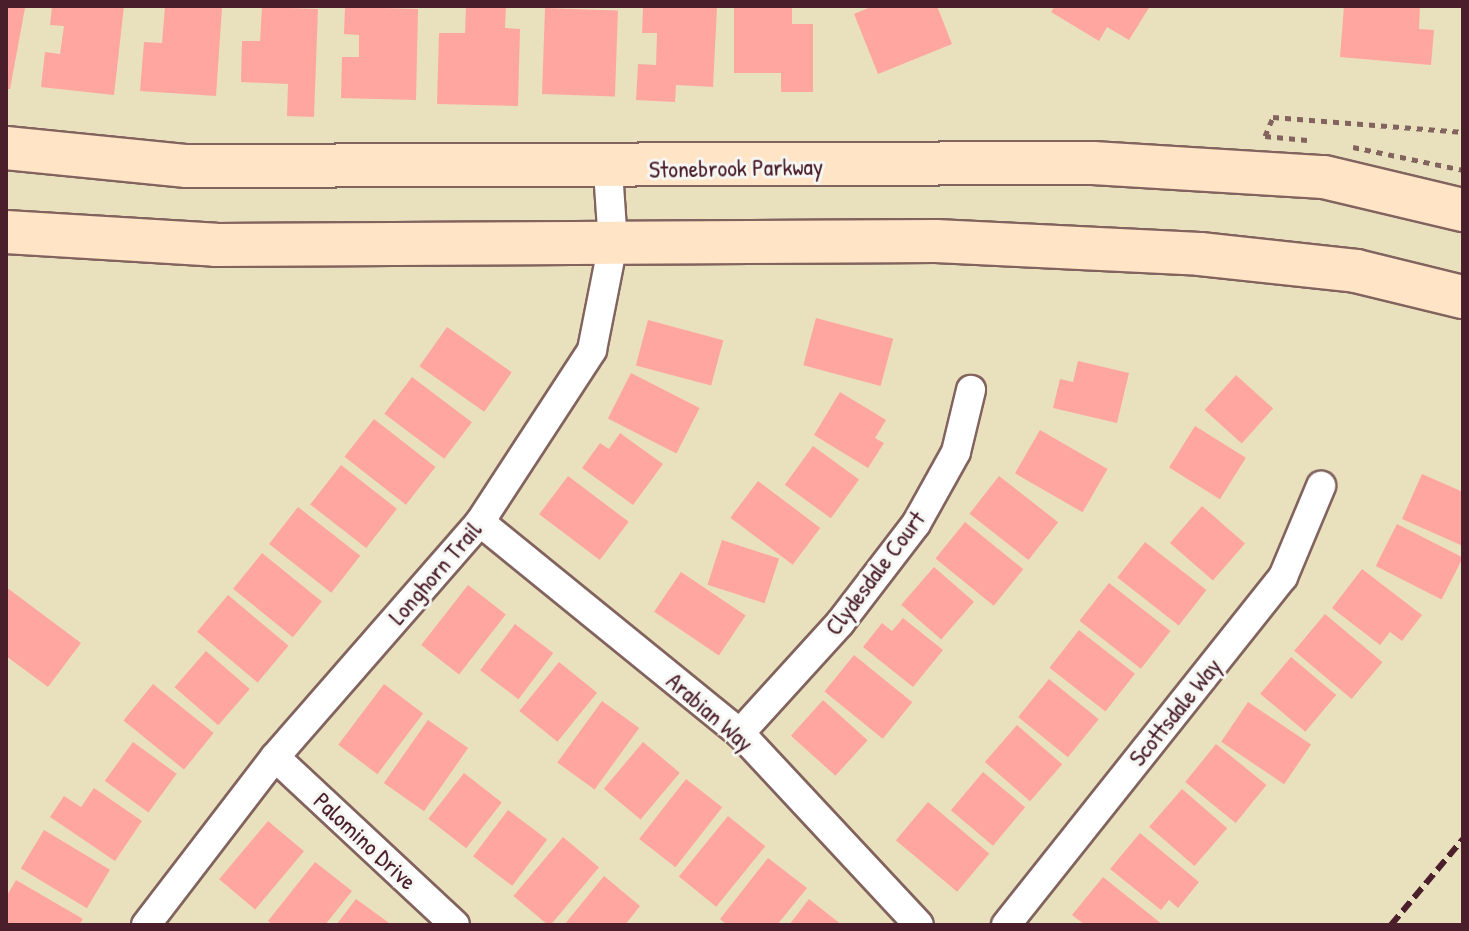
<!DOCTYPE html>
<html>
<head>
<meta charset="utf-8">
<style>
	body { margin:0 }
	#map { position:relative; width:1469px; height:931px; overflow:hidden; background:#e9e0be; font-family:"Patrick Hand",sans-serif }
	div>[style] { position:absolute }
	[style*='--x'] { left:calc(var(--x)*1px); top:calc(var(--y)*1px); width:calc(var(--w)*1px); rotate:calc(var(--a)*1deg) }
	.building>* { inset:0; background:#ffa6a1; transform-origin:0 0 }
	.path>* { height:5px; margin-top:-2.5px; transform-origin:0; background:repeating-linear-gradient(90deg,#82635e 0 6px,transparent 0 12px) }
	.roads { filter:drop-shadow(2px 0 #82635e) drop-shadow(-2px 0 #82635e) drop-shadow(0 2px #82635e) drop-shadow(0 -2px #82635e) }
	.street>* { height:28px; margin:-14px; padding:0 14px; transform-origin:14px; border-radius:14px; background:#fff }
	.secondary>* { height:42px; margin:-21px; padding:0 21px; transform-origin:21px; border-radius:21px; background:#ffe4c6 }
	.rail>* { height:6px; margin-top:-3px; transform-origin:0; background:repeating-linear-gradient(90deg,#4a1f2b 0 12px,transparent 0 18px) }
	span { translate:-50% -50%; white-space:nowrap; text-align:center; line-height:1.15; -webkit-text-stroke:6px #f6f6f2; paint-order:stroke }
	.street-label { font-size:24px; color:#4a1f2b }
	.frame { position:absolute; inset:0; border:8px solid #4a1f2b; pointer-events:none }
</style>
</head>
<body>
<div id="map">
	<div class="building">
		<i style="clip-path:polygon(6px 6px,25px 8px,10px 89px,6px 89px)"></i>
		<i style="clip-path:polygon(52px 6px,124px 6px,114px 95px,41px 87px,45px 52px,60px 54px,64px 26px,50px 25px)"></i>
		<i style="clip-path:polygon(165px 6px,222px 8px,216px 96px,140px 91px,144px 42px,162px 43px)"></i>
		<i style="clip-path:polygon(466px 6px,506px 6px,505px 28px,520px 29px,518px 106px,437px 104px,439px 33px,465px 33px)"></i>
		<i style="clip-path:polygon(643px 6px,717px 7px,713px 87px,676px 85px,675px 102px,636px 100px,638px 64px,656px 65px,657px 33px,642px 33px)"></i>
		<i style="clip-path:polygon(734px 6px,792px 6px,792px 24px,813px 24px,813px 92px,781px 92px,781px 73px,734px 73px)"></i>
		<i style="clip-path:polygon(873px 6px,937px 6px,952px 44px,878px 74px,854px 14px)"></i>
		<i style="clip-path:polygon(1055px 6px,1150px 6px,1129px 40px,1107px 27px,1099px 41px,1051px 12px)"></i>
		<i style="clip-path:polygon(1344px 6px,1420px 6px,1419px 29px,1434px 30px,1431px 65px,1340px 57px)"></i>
		<i style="clip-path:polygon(262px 7px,318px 9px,314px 117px,287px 116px,288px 84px,241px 82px,242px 41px,260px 41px)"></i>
		<i style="clip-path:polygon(345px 7px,418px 9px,416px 100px,341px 98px,342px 57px,359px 57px,359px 35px,344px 34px)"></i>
		<i style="left:545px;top:8px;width:73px;height:86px;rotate:2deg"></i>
		<i style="left:816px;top:318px;width:80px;height:49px;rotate:15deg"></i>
		<i style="left:648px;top:320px;width:78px;height:47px;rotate:15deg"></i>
		<i style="left:447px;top:327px;width:79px;height:48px;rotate:35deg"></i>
		<i style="clip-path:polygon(1078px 361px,1129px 373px,1117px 423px,1053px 408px,1060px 379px,1073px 382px)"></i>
		<i style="left:631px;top:373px;width:77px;height:51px;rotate:27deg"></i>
		<i style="left:1236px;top:375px;width:50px;height:47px;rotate:42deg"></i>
		<i style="left:412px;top:377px;width:75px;height:46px;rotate:37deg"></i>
		<i style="clip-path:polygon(840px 392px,886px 420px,875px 438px,884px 443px,868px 468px,814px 435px)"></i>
		<i style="left:374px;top:419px;width:78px;height:48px;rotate:38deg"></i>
		<i style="left:1195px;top:426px;width:60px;height:49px;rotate:32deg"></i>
		<i style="left:1040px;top:430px;width:78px;height:50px;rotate:30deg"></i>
		<i style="clip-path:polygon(620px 433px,663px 464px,633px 505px,582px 468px,600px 443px,609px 449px)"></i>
		<i style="left:813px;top:446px;width:57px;height:48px;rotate:36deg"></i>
		<i style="left:341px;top:465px;width:71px;height:50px;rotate:38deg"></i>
		<i style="clip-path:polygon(1422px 474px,1463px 492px,1463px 546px,1402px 519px)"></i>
		<i style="left:568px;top:476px;width:76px;height:48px;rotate:37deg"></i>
		<i style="left:999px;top:476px;width:75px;height:48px;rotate:38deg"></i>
		<i style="left:758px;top:481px;width:78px;height:46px;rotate:37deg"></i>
		<i style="left:1202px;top:506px;width:57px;height:49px;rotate:41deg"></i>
		<i style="left:298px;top:507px;width:79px;height:47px;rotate:38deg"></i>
		<i style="left:965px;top:522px;width:75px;height:47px;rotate:39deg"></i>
		<i style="left:1397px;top:524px;width:74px;height:47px;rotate:27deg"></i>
		<i style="left:722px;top:540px;width:60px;height:47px;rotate:18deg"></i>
		<i style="left:1145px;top:542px;width:78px;height:45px;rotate:38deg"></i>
		<i style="left:262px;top:553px;width:77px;height:46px;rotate:39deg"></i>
		<i style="left:934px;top:567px;width:53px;height:50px;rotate:41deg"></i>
		<i style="clip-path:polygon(1362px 569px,1422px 615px,1402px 641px,1390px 632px,1380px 645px,1332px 608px)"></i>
		<i style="left:681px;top:572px;width:78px;height:48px;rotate:34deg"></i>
		<i style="left:1109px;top:583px;width:78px;height:48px;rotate:38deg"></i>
		<i style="left:468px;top:585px;width:48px;height:76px;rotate:38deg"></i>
		<i style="clip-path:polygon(6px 587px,81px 643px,48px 687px,6px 656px)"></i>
		<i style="left:228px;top:595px;width:79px;height:48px;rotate:40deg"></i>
		<i style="left:1325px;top:614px;width:75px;height:48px;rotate:40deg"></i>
		<i style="clip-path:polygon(903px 618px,943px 650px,913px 687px,863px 647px,882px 623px,892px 631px)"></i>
		<i style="left:515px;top:624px;width:48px;height:58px;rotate:37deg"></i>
		<i style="left:1079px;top:630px;width:71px;height:48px;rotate:38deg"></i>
		<i style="left:206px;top:651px;width:58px;height:48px;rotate:41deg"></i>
		<i style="left:854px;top:655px;width:75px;height:47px;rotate:39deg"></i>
		<i style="left:1291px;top:657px;width:59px;height:48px;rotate:40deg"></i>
		<i style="left:559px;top:662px;width:49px;height:63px;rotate:39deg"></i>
		<i style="left:1049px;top:679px;width:64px;height:49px;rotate:39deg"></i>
		<i style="left:153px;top:684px;width:78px;height:47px;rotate:39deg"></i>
		<i style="left:384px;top:684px;width:49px;height:76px;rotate:37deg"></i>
		<i style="left:823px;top:700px;width:60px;height:48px;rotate:42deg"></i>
		<i style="left:602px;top:701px;width:46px;height:76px;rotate:36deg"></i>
		<i style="left:1248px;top:702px;width:76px;height:48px;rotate:34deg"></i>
		<i style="left:428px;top:720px;width:49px;height:77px;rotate:35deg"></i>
		<i style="left:1017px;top:725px;width:60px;height:49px;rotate:41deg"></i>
		<i style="left:133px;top:742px;width:54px;height:48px;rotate:36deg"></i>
		<i style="left:643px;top:742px;width:48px;height:61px;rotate:40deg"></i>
		<i style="left:1216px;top:744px;width:65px;height:49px;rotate:39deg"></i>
		<i style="left:983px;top:772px;width:55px;height:50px;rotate:40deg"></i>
		<i style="left:464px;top:773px;width:48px;height:58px;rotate:38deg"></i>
		<i style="left:686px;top:779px;width:46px;height:76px;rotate:38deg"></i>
		<i style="clip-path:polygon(94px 788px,142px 821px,115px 861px,50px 817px,64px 796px,81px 807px)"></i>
		<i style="left:1182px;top:789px;width:60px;height:50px;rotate:41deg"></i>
		<i style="left:928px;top:802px;width:80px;height:50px;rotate:40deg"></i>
		<i style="left:508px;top:810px;width:49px;height:58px;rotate:37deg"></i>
		<i style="left:728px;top:816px;width:48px;height:78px;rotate:39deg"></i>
		<i style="left:268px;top:821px;width:47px;height:76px;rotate:40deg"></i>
		<i style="left:44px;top:830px;width:77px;height:45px;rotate:31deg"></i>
		<i style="clip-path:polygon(1140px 833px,1199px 882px,1178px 908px,1169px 900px,1161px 910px,1110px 869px)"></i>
		<i style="left:563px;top:837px;width:47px;height:77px;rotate:40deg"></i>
		<i style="clip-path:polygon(768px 858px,807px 888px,777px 925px,727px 925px,720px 919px)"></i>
		<i style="clip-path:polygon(315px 862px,352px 891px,325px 925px,273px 925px,268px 921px)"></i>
		<i style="clip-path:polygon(604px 876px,640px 906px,625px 925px,564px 925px)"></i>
		<i style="clip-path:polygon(1103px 877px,1163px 925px,1085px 925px,1072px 915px)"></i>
		<i style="clip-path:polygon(16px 880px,83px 919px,79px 925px,6px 925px,6px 897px)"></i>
		<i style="clip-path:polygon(356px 899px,392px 925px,336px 925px)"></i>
		<i style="clip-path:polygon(809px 899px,842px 925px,789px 925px)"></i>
	</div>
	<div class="path">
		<i style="--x:1307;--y:140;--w:42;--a:-174.6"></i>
		<i style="--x:1265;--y:136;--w:21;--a:-67"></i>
		<i style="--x:1273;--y:117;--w:191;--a:4.5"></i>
		<i style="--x:1353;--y:147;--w:112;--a:11.8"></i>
	</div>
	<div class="roads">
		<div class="street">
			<i style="--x:480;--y:522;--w:335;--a:39.1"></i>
			<i style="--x:740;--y:733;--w:262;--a:47"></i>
			<i style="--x:740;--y:733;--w:149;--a:-47.7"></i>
			<i style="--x:840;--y:623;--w:125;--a:-52.5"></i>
			<i style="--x:916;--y:524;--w:82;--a:-60.9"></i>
			<i style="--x:956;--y:452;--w:64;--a:-76.4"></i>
			<i style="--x:275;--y:757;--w:246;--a:43"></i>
			<i style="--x:146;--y:925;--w:212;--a:-52.5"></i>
			<i style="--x:275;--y:757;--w:312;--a:-48.9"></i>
			<i style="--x:480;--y:522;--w:205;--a:-56.9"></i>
			<i style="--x:592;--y:350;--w:108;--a:-78.8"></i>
			<i style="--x:613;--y:244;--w:74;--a:-93.9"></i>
			<i style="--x:1006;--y:925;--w:445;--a:-51.5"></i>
			<i style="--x:1283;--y:577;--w:99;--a:-67.3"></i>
		</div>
		<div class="secondary">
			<i style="--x:6;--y:148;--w:182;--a:5.7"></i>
			<i style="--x:187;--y:166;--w:906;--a:-0.19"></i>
			<i style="--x:1093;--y:163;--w:231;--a:3.5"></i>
			<i style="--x:1324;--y:177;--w:143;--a:13.4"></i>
			<i style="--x:6;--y:232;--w:210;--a:3.5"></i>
			<i style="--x:216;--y:245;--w:720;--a:-0.32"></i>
			<i style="--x:936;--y:241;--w:264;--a:2.8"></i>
			<i style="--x:1200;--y:254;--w:157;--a:6.2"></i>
			<i style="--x:1356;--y:271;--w:110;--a:13.7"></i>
		</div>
	</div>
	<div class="rail">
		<i style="--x:1391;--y:925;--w:112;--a:-50.1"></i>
	</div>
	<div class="street-label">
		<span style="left:736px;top:168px;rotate:-1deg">Stonebrook Parkway</span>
		<span style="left:435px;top:573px;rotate:-49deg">Longhorn Trail</span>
		<span style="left:875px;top:573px;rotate:-53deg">Clydesdale Court</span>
		<span style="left:710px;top:712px;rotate:41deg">Arabian Way</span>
		<span style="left:1175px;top:712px;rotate:-51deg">Scottsdale Way</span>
		<span style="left:365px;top:841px;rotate:43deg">Palomino Drive</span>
	</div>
	<div class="frame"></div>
</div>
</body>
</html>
